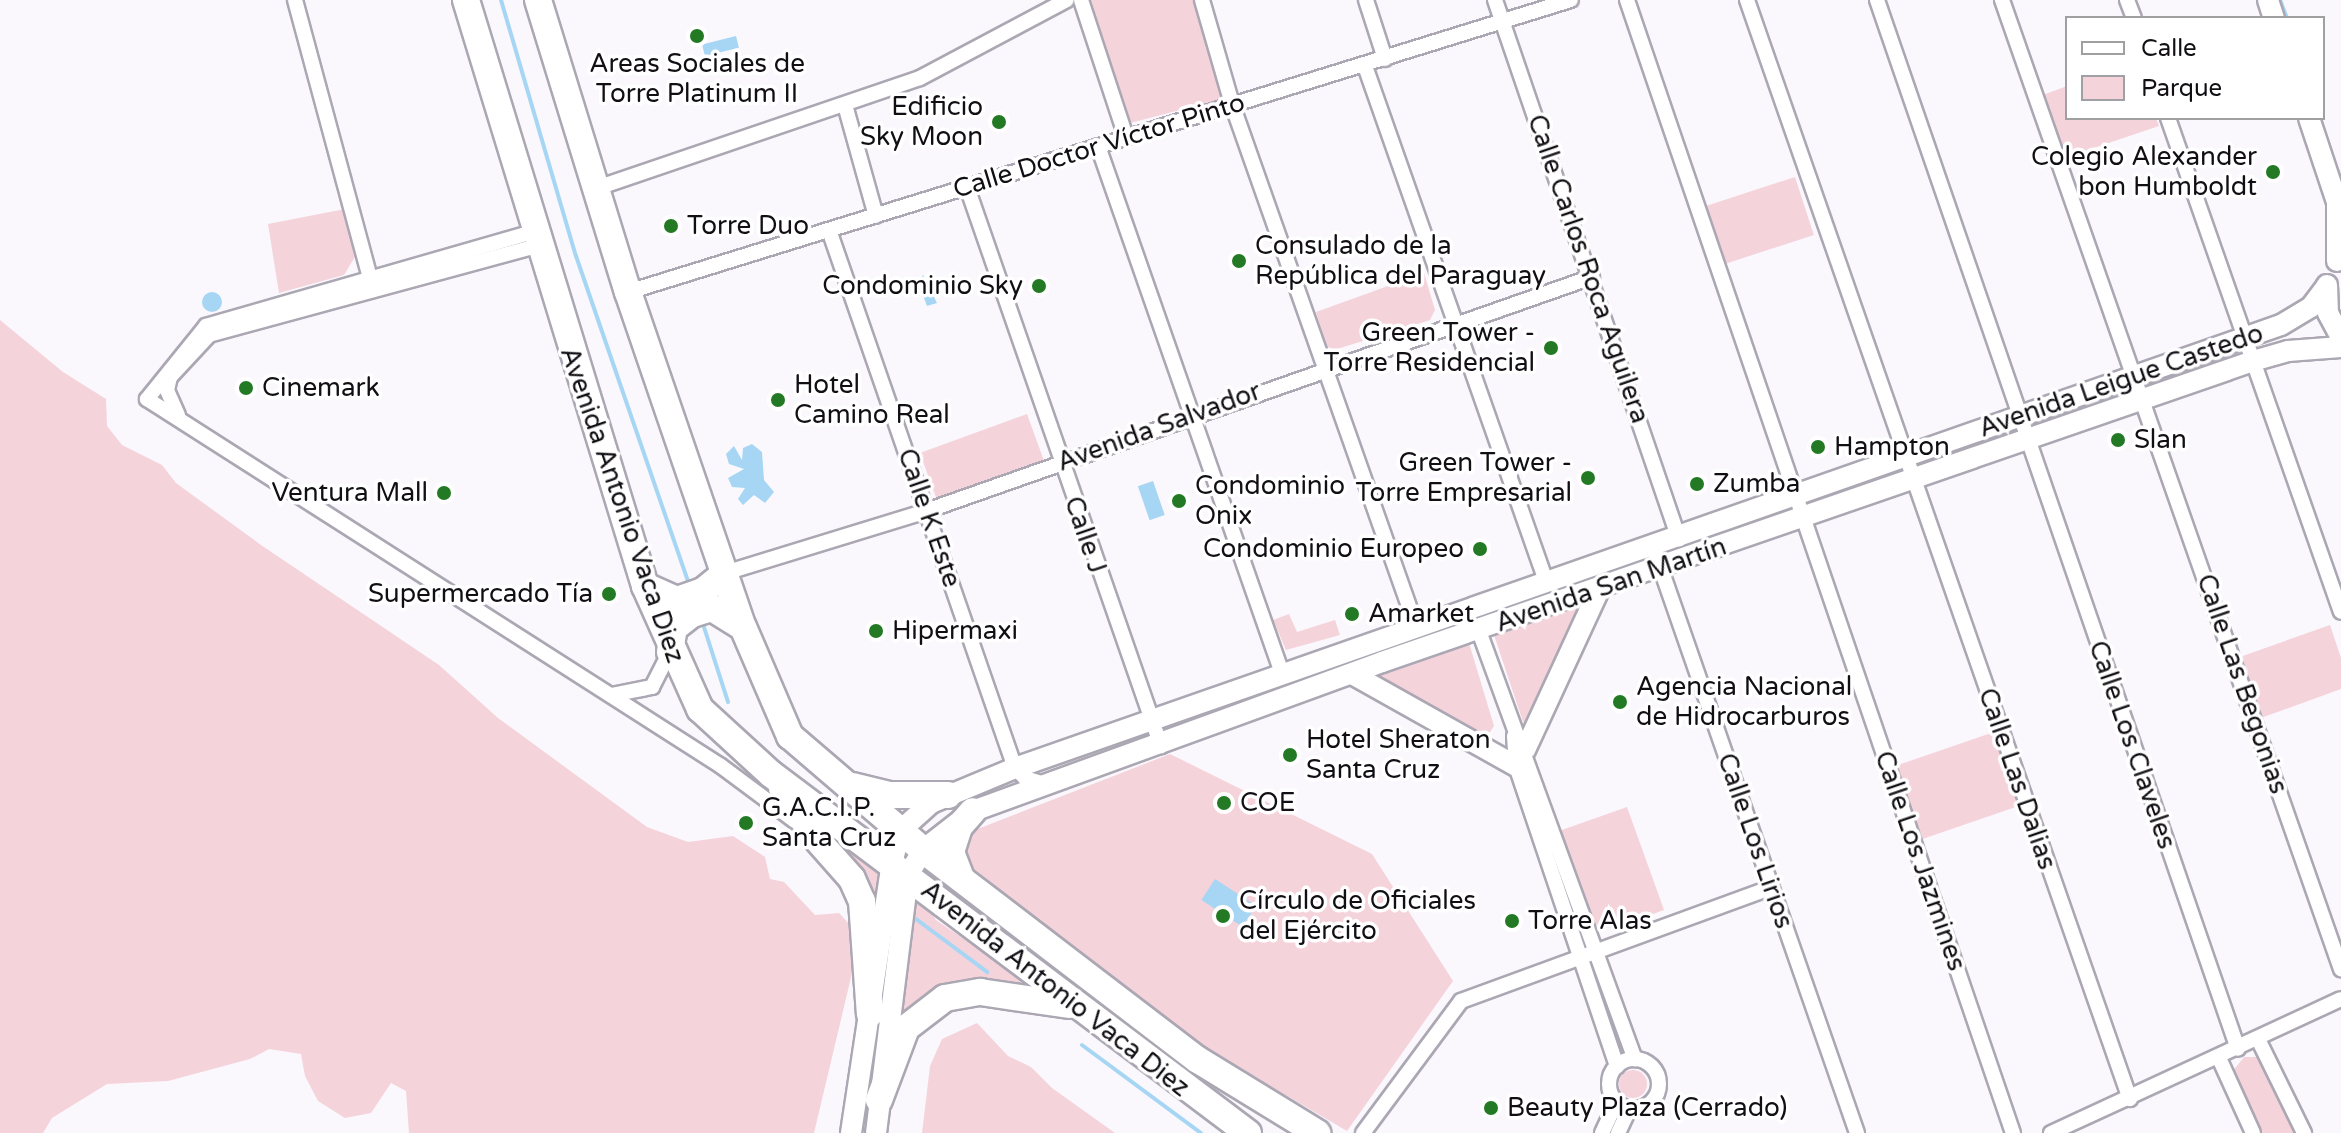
<!DOCTYPE html>
<html>
<head>
<meta charset="utf-8">
<style>
	body { margin:0 }
	#map { position:relative; width:2341px; height:1133px; overflow:hidden; background:#faf8fd; font-family:"Varela Round",sans-serif }
	div>[style] { position:absolute }
	[style*='--x'] { left:calc(var(--x)*1px); top:calc(var(--y)*1px); width:calc(var(--w)*1px); rotate:calc(var(--a)*1deg) }
	.green>* { inset:0; background:#f5d3db; transform-origin:0 0 }
	.round { border-radius:50% }
	.water>* { inset:0; background:#a6d6f4; transform-origin:0 0 }
	.stream>* { height:4px; margin:-2px; padding:0 2px; transform-origin:2px; border-radius:2px; background:#a6d6f4 }
	.roads { filter:drop-shadow(2px 0 #aba7b3) drop-shadow(-2px 0 #aba7b3) drop-shadow(0 2px #aba7b3) drop-shadow(0 -2px #aba7b3) }
	.street>* { height:14px; margin:-7px; padding:0 7px; transform-origin:7px; border-radius:7px; background:#fff }
	.street>.ring { margin:-7px; padding:0; box-sizing:content-box; background:none; border:14px solid #fff; border-radius:50% }
	.secondary>* { height:20px; margin:-10px; padding:0 10px; transform-origin:10px; border-radius:10px; background:#fff }
	.highway>* { height:26px; margin:-13px; padding:0 13px; transform-origin:13px; border-radius:13px; background:#fff }
	.dots>* { width:22px; height:22px; translate:-50% -50%; box-sizing:border-box; border:4px solid #fff; border-radius:50% }
	span { translate:-50% -50%; white-space:nowrap; text-align:center; line-height:1.15; -webkit-text-stroke:7px #fff; paint-order:stroke }
	.poi-label { font-size:26px; color:#110f14 }
	.right { translate:-100% -50%; text-align:right }
	.left { translate:0 -50%; text-align:left }
	.street-label { font-size:26px; color:#110f14 }
	.legend { position:absolute; left:2065px; top:16px; width:260px; height:104px; box-sizing:border-box; background:#fff; border:2px solid #a09fa1; margin:0; padding:10px 14px; list-style:none; font-size:24px; color:#110f14 }
	.legend li { display:flex; align-items:center; gap:16px; height:40px }
	.legend b { width:40px; border:2px solid #a09fa1 }
</style>
</head>
<body>
<div id="map">
	<div class="green">
		<i style="clip-path:polygon(1091px 0,1197px 0,1223px 88px,1219px 100px,1130px 123px)"></i>
		<i style="clip-path:polygon(2067px 86px,2067px 118px,2156px 118px,2159px 126px,2064px 158px,2043px 95px)"></i>
		<i style="left:1795px;top:177px;width:61px;height:96px;rotate:72deg"></i>
		<i style="clip-path:polygon(345px 209px,356px 255px,344px 275px,279px 293px,268px 224px)"></i>
		<i style="clip-path:polygon(1424px 273px,1435px 310px,1430px 320px,1334px 350px,1326px 346px,1316px 312px)"></i>
		<i style="clip-path:polygon(0 320px,63px 372px,106px 399px,107px 426px,122px 445px,162px 465px,176px 483px,261px 545px,439px 665px,498px 718px,647px 827px,688px 842px,733px 836px,765px 857px,770px 879px,784px 882px,815px 915px,839px 913px,851px 926px,855px 941px,853px 969px,814px 1133px,409px 1133px,406px 1091px,391px 1083px,371px 1113px,345px 1118px,318px 1101px,305px 1076px,301px 1054px,269px 1049px,250px 1059px,168px 1081px,107px 1084px,52px 1118px,43px 1133px,0 1133px)"></i>
		<i style="left:1027px;top:414px;width:50px;height:114px;rotate:70deg"></i>
		<i style="clip-path:polygon(1586px 599px,1531px 724px,1523px 722px,1493px 632px)"></i>
		<i style="clip-path:polygon(1289px 614px,1297px 632px,1335px 620px,1340px 635px,1286px 650px,1273px 620px)"></i>
		<i style="clip-path:polygon(2330px 625px,2341px 658px,2341px 689px,2258px 719px,2237px 658px)"></i>
		<i style="clip-path:polygon(1469px 643px,1494px 726px,1490px 732px,1482px 733px,1370px 676px)"></i>
		<i style="left:1994px;top:732px;width:78px;height:104px;rotate:71deg"></i>
		<i style="clip-path:polygon(1170px 754px,1372px 854px,1453px 981px,1347px 1131px,1190px 1039px,965px 862px,962px 841px,970px 832px)"></i>
		<i style="clip-path:polygon(1627px 807px,1664px 910px,1614px 928px,1601px 928px,1590px 919px,1559px 831px)"></i>
		<i style="clip-path:polygon(810px 813px,882px 869px,871px 945px)"></i>
		<i style="clip-path:polygon(913px 896px,924px 901px,936px 920px,1040px 991px,964px 982px,897px 1028px)"></i>
		<i style="clip-path:polygon(977px 1023px,1008px 1056px,1031px 1067px,1052px 1088px,1115px 1133px,922px 1133px,930px 1066px,942px 1039px)"></i>
		<i style="clip-path:polygon(2244px 1057px,2258px 1057px,2296px 1133px,2259px 1133px,2232px 1072px)"></i>
		<i class="round" style="left:1619px;top:1070px;width:28px;height:28px"></i>
	</div>
	<div class="water">
		<i style="left:736px;top:36px;width:12px;height:35px;rotate:76deg"></i>
		<i style="clip-path:polygon(923px 275px,937px 303px,927px 306px,918px 282px)"></i>
		<i class="round" style="left:202px;top:292px;width:20px;height:20px"></i>
		<i style="clip-path:polygon(752px 444px,762px 452px,764px 480px,774px 492px,765px 503px,754px 495px,743px 505px,738px 499px,745px 488px,732px 487px,728px 478px,744px 469px,729px 464px,726px 454px,734px 446px,742px 460px,743px 448px)"></i>
		<i style="left:1153px;top:481px;width:36px;height:16px;rotate:71deg"></i>
		<i style="left:1215px;top:879px;width:49px;height:25px;rotate:33deg"></i>
	</div>
	<div class="stream">
		<i style="--x:501;--y:0;--w:267;--a:73.7"></i>
		<i style="--x:576;--y:256;--w:350;--a:71"></i>
		<i style="--x:2280;--y:0;--w:19;--a:69"></i>
		<i style="--x:703;--y:624;--w:82;--a:72.2"></i>
		<i style="--x:916;--y:919;--w:89;--a:36.7"></i>
		<i style="--x:1082;--y:1045;--w:148;--a:36.5"></i>
	</div>
	<div class="roads">
		<div class="street">
			<i style="--x:295;--y:0;--w:300;--a:74.9"></i>
			<i style="--x:1081;--y:0;--w:144;--a:71.8"></i>
			<i style="--x:1202;--y:0;--w:108;--a:73.9"></i>
			<i style="--x:1232;--y:104;--w:557;--a:70.59"></i>
			<i style="--x:1366;--y:0;--w:62;--a:72.1"></i>
			<i style="--x:1495;--y:0;--w:570;--a:71.15"></i>
			<i style="--x:1627;--y:0;--w:1197;--a:71.19"></i>
			<i style="--x:1747;--y:0;--w:1164;--a:70.79"></i>
			<i style="--x:1877;--y:0;--w:1109;--a:71.01"></i>
			<i style="--x:2002;--y:0;--w:1027;--a:70.72"></i>
			<i style="--x:2127;--y:0;--w:19;--a:69"></i>
			<i style="--x:1365;--y:66;--w:549;--a:70.64"></i>
			<i style="--x:845;--y:105;--w:115;--a:74.4"></i>
			<i style="--x:2168;--y:118;--w:523;--a:70.7"></i>
			<i style="--x:1098;--y:146;--w:561;--a:70.76"></i>
			<i style="--x:967;--y:187;--w:592;--a:70.86"></i>
			<i style="--x:594;--y:189;--w:344;--a:-18.8"></i>
			<i style="--x:920;--y:78;--w:166;--a:-28"></i>
			<i style="--x:829;--y:230;--w:569;--a:70.93"></i>
			<i style="--x:1015;--y:768;--w:14;--a:45"></i>
			<i style="--x:1025;--y:778;--w:21;--a:17"></i>
			<i style="--x:533;--y:232;--w:340;--a:164"></i>
			<i style="--x:206;--y:326;--w:94;--a:128.9"></i>
			<i style="--x:147;--y:399;--w:681;--a:32.59"></i>
			<i style="--x:721;--y:766;--w:92;--a:36.6"></i>
			<i style="--x:628;--y:292;--w:987;--a:-17.21"></i>
			<i style="--x:178;--y:415;--w:27;--a:-114"></i>
			<i style="--x:167;--y:390;--w:13;--a:-77"></i>
			<i style="--x:170;--y:377;--w:57;--a:-47.1"></i>
			<i style="--x:209;--y:335;--w:340;--a:-15.2"></i>
			<i style="--x:1654;--y:549;--w:618;--a:70.83"></i>
			<i style="--x:725;--y:573;--w:210;--a:-17.1"></i>
			<i style="--x:926;--y:511;--w:706;--a:-19.36"></i>
			<i style="--x:1479;--y:631;--w:456;--a:70"></i>
			<i style="--x:611;--y:695;--w:42;--a:-11"></i>
			<i style="--x:652;--y:687;--w:39;--a:-63"></i>
			<i style="--x:1514;--y:736;--w:30;--a:86"></i>
			<i style="--x:1516;--y:766;--w:317;--a:71.4"></i>
			<i style="--x:2258;--y:1039;--w:105;--a:63.9"></i>
			<i style="--x:2219;--y:1058;--w:82;--a:65.6"></i>
			<i class="ring" style="left:1609px;top:1059px;width:36px;height:36px"></i>
			<i style="--x:1363;--y:1133;--w:164;--a:-53.4"></i>
			<i style="--x:1461;--y:1001;--w:331;--a:-20.1"></i>
			<i style="--x:1602;--y:1133;--w:33;--a:-65"></i>
			<i style="--x:1618;--y:1133;--w:26;--a:-65"></i>
			<i style="--x:2051;--y:1133;--w:319;--a:-24.8"></i>
		</div>
		<div class="secondary">
			<i style="--x:2268;--y:0;--w:19;--a:72"></i>
			<i style="--x:2309;--y:118;--w:89;--a:71.6"></i>
			<i style="--x:2337;--y:202;--w:59;--a:90"></i>
			<i style="--x:2327;--y:285;--w:28;--a:88"></i>
			<i style="--x:2328;--y:313;--w:27;--a:62"></i>
			<i style="--x:1352;--y:674;--w:188;--a:29.3"></i>
			<i style="--x:1525;--y:750;--w:179;--a:-65.2"></i>
			<i style="--x:851;--y:1133;--w:273;--a:-81.4"></i>
			<i style="--x:892;--y:863;--w:34;--a:-75"></i>
			<i style="--x:901;--y:830;--w:40;--a:-42"></i>
			<i style="--x:931;--y:803;--w:91;--a:-22.6"></i>
			<i style="--x:1015;--y:768;--w:1341;--a:-19.29"></i>
			<i style="--x:2281;--y:325;--w:35;--a:-31"></i>
			<i style="--x:2311;--y:307;--w:25;--a:-53"></i>
			<i style="--x:876;--y:1133;--w:260;--a:-82.9"></i>
			<i style="--x:908;--y:875;--w:29;--a:-59"></i>
			<i style="--x:923;--y:850;--w:63;--a:-38"></i>
			<i style="--x:973;--y:811;--w:435;--a:-20"></i>
			<i style="--x:1382;--y:662;--w:922;--a:-19.06"></i>
			<i style="--x:2253;--y:361;--w:36;--a:-16"></i>
			<i style="--x:2288;--y:351;--w:53;--a:-4.3"></i>
		</div>
		<div class="highway">
			<i style="--x:466;--y:0;--w:613;--a:73.01"></i>
			<i style="--x:645;--y:586;--w:135;--a:65.9"></i>
			<i style="--x:700;--y:709;--w:96;--a:42.5"></i>
			<i style="--x:771;--y:774;--w:597;--a:36.97"></i>
			<i style="--x:538;--y:0;--w:306;--a:72.9"></i>
			<i style="--x:628;--y:292;--w:354;--a:71.1"></i>
			<i style="--x:743;--y:627;--w:119;--a:66.7"></i>
			<i style="--x:790;--y:736;--w:175;--a:40.6"></i>
			<i style="--x:923;--y:850;--w:346;--a:37.4"></i>
			<i style="--x:1198;--y:1060;--w:140;--a:31.5"></i>
			<i style="--x:645;--y:586;--w:35;--a:24"></i>
			<i style="--x:677;--y:600;--w:28;--a:-19"></i>
			<i style="--x:703;--y:591;--w:28;--a:-39"></i>
			<i style="--x:670;--y:652;--w:24;--a:-81"></i>
			<i style="--x:674;--y:628;--w:23;--a:-38"></i>
			<i style="--x:692;--y:614;--w:21;--a:-17"></i>
			<i style="--x:712;--y:608;--w:36;--a:32"></i>
			<i style="--x:853;--y:786;--w:38;--a:14"></i>
			<i style="--x:890;--y:795;--w:58;--a:0"></i>
			<i style="--x:782;--y:788;--w:58;--a:56.3"></i>
			<i style="--x:814;--y:836;--w:57;--a:48.5"></i>
			<i style="--x:852;--y:879;--w:24;--a:66"></i>
			<i style="--x:862;--y:901;--w:113;--a:86"></i>
			<i style="--x:961;--y:878;--w:28;--a:-111"></i>
			<i style="--x:951;--y:852;--w:26;--a:-72"></i>
			<i style="--x:959;--y:827;--w:21;--a:-49"></i>
			<i style="--x:879;--y:1100;--w:77;--a:-69.4"></i>
			<i style="--x:906;--y:1028;--w:49;--a:-37.6"></i>
			<i style="--x:945;--y:998;--w:36;--a:-10"></i>
			<i style="--x:980;--y:992;--w:90;--a:8.3"></i>
		</div>
	</div>
	<div class="dots">
		<i style="left:697px;top:36px;background:#247925"></i>
		<i style="left:999px;top:122px;background:#247925"></i>
		<i style="left:2273px;top:172px;background:#247925"></i>
		<i style="left:671px;top:226px;background:#247925"></i>
		<i style="left:1239px;top:261px;background:#247925"></i>
		<i style="left:1039px;top:286px;background:#247925"></i>
		<i style="left:1551px;top:348px;background:#247925"></i>
		<i style="left:246px;top:388px;background:#247925"></i>
		<i style="left:778px;top:400px;background:#247925"></i>
		<i style="left:2118px;top:440px;background:#247925"></i>
		<i style="left:1818px;top:447px;background:#247925"></i>
		<i style="left:1588px;top:478px;background:#247925"></i>
		<i style="left:1697px;top:484px;background:#247925"></i>
		<i style="left:444px;top:493px;background:#247925"></i>
		<i style="left:1179px;top:501px;background:#247925"></i>
		<i style="left:1480px;top:549px;background:#247925"></i>
		<i style="left:609px;top:594px;background:#247925"></i>
		<i style="left:1352px;top:614px;background:#247925"></i>
		<i style="left:876px;top:631px;background:#247925"></i>
		<i style="left:1620px;top:702px;background:#247925"></i>
		<i style="left:1290px;top:755px;background:#247925"></i>
		<i style="left:1224px;top:803px;background:#247925"></i>
		<i style="left:746px;top:823px;background:#247925"></i>
		<i style="left:1223px;top:916px;background:#247925"></i>
		<i style="left:1512px;top:921px;background:#247925"></i>
		<i style="left:1491px;top:1108px;background:#247925"></i>
	</div>
	<div class="poi-label">
		<span style="left:697px;top:79px">Areas Sociales de<br>Torre Platinum II</span>
		<span class="right" style="left:983px;top:122px">Edificio<br>Sky Moon</span>
		<span class="right" style="left:2257px;top:172px">Colegio Alexander<br>bon Humboldt</span>
		<span class="left" style="left:687px;top:226px">Torre Duo</span>
		<span class="left" style="left:1255px;top:261px">Consulado de la<br>República del Paraguay</span>
		<span class="right" style="left:1023px;top:286px">Condominio Sky</span>
		<span class="right" style="left:1535px;top:348px">Green Tower -<br>Torre Residencial</span>
		<span class="left" style="left:794px;top:400px">Hotel<br>Camino Real</span>
		<span class="left" style="left:262px;top:388px">Cinemark</span>
		<span class="left" style="left:2134px;top:440px">Slan</span>
		<span class="left" style="left:1834px;top:447px">Hampton</span>
		<span class="right" style="left:1572px;top:478px">Green Tower -<br>Torre Empresarial</span>
		<span class="left" style="left:1713px;top:484px">Zumba</span>
		<span class="left" style="left:1195px;top:501px">Condominio<br>Onix</span>
		<span class="right" style="left:428px;top:493px">Ventura Mall</span>
		<span class="right" style="left:1464px;top:549px">Condominio Europeo</span>
		<span class="right" style="left:593px;top:594px">Supermercado Tía</span>
		<span class="left" style="left:1368px;top:614px">Amarket</span>
		<span class="left" style="left:892px;top:631px">Hipermaxi</span>
		<span class="left" style="left:1636px;top:702px">Agencia Nacional<br>de Hidrocarburos</span>
		<span class="left" style="left:1306px;top:755px">Hotel Sheraton<br>Santa Cruz</span>
		<span class="left" style="left:1240px;top:803px">COE</span>
		<span class="left" style="left:762px;top:823px">G.A.C.I.P.<br>Santa Cruz</span>
		<span class="left" style="left:1239px;top:916px">Círculo de Oficiales<br>del Ejército</span>
		<span class="left" style="left:1528px;top:921px">Torre Alas</span>
		<span class="left" style="left:1507px;top:1108px">Beauty Plaza (Cerrado)</span>
	</div>
	<div class="street-label">
		<span style="left:1099px;top:146px;rotate:-17deg">Calle Doctor Víctor Pinto</span>
		<span style="left:1588px;top:269px;rotate:71deg">Calle Carlos Roca Aguilera</span>
		<span style="left:2121px;top:381px;rotate:-19deg">Avenida Leigue Castedo</span>
		<span style="left:1159px;top:427px;rotate:-20deg">Avenida Salvador</span>
		<span style="left:622px;top:505px;rotate:71deg">Avenida Antonio Vaca Diez</span>
		<span style="left:929px;top:518px;rotate:71deg">Calle K Este</span>
		<span style="left:1085px;top:535px;rotate:71deg">Calle J</span>
		<span style="left:1611px;top:585px;rotate:-19deg">Avenida San Martín</span>
		<span style="left:2242px;top:684px;rotate:71deg">Calle Las Begonias</span>
		<span style="left:2132px;top:745px;rotate:71deg">Calle Los Claveles</span>
		<span style="left:2017px;top:779px;rotate:71deg">Calle Las Dalias</span>
		<span style="left:1755px;top:841px;rotate:71deg">Calle Los Lirios</span>
		<span style="left:1920px;top:861px;rotate:71deg">Calle Los Jazmines</span>
		<span style="left:1055px;top:989px;rotate:38deg">Avenida Antonio Vaca Diez</span>
	</div>
	<ul class="legend">
	<li><b style="height:10px;background:#fff"></b>Calle</li>
	<li><b style="height:22px;background:#f5d3db"></b>Parque</li>
	</ul>
</div>
</body>
</html>
